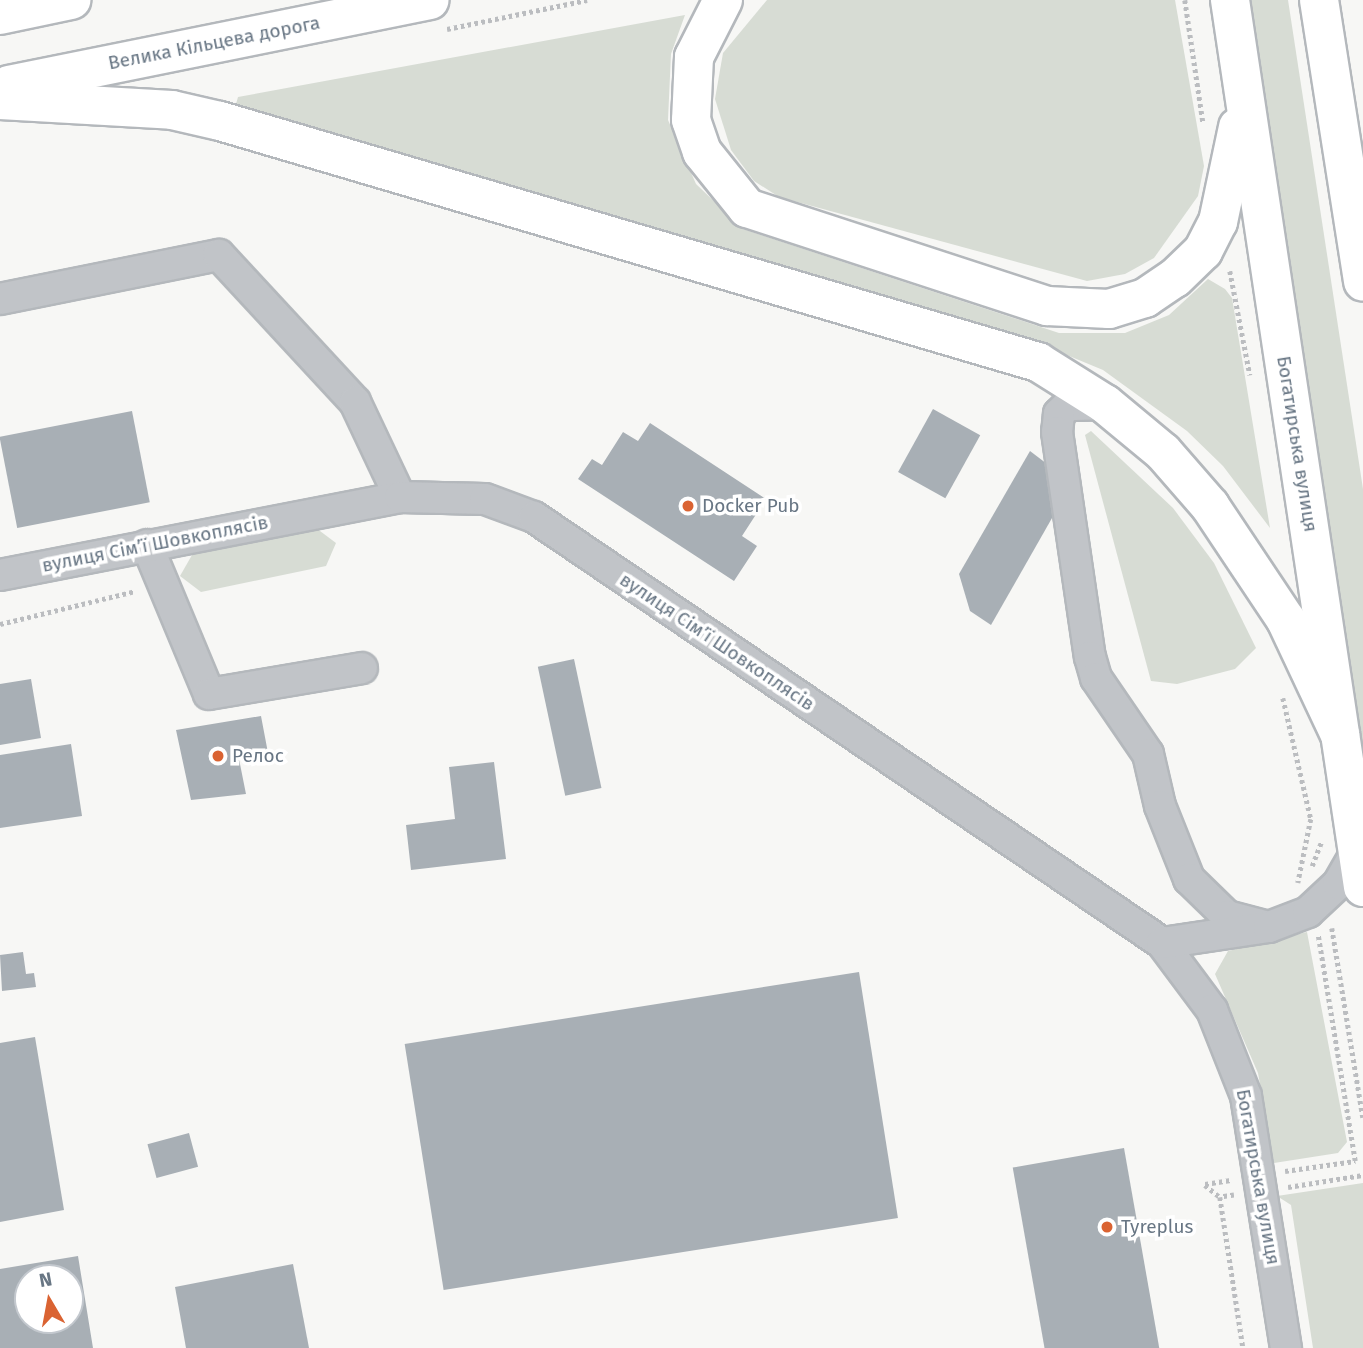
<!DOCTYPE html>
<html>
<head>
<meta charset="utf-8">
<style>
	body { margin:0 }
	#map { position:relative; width:1363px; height:1348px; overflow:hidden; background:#f7f7f5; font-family:"Fira Sans",sans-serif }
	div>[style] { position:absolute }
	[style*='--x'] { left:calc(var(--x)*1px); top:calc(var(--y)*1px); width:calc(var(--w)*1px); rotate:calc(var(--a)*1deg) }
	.green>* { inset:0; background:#d7dcd4 }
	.building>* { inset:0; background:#a8afb5; transform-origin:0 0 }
	.path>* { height:4.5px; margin-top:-2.25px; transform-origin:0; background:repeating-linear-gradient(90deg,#bbbdc0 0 3.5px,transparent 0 7px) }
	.roads { filter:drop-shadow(2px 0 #b4b8bc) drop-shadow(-2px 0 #b4b8bc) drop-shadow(0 2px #b4b8bc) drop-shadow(0 -2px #b4b8bc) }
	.minor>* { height:30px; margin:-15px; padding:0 15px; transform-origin:15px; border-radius:15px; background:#c1c4c8 }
	.major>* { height:38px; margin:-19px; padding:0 19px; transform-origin:19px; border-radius:19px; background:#fff }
	.dots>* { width:19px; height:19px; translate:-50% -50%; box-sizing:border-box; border:4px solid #fff; border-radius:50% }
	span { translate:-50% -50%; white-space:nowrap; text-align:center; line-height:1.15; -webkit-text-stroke:7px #fff; paint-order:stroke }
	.street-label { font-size:19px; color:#687684 }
	.poi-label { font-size:19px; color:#687684 }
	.left { translate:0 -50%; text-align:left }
	.north { position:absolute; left:14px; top:1264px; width:70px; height:70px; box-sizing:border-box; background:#fff; border:2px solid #c3c8ce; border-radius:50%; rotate:350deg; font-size:19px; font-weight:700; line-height:28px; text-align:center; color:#687684 }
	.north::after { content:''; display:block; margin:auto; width:24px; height:32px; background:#da6332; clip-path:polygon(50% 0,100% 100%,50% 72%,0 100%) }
</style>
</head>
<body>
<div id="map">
	<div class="green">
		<i style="clip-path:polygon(767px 0,1175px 0,1204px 166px,1198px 196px,1154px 258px,1125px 274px,1087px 281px,779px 197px,754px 181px,731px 150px,715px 99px,723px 53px)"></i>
		<i style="clip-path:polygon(1242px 0,1288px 0,1363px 489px,1363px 767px)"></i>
		<i style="clip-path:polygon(685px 15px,671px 54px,668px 120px,696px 184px,743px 229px,1059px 333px,1125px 333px,1169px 315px,1208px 279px,1225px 289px,1232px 298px,1270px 528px,1223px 466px,1187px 431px,1103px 370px,1045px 346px,236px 104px,238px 97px)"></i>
		<i style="clip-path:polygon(1091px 431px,1173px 508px,1214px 563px,1256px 648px,1235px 669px,1177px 684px,1151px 681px,1085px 435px)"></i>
		<i style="clip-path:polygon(316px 528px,336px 543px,326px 566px,201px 592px,180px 576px,192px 555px)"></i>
		<i style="clip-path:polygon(1307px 932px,1347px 1142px,1338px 1153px,1274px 1163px,1258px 1073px,1215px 974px,1228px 951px)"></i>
		<i style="clip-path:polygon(1363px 1183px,1363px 1348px,1313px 1348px,1291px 1205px,1277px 1196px)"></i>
	</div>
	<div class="building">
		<i style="left:933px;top:409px;width:54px;height:72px;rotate:29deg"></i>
		<i style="left:132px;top:411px;width:93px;height:135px;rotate:79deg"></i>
		<i style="clip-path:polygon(650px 423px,766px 499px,742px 536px,757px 546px,734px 581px,578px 479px,592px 459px,602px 465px,623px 432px,638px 441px)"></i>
		<i style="clip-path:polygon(1030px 451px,1051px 467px,1060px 504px,991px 625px,970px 611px,959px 574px)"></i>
		<i style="left:574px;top:659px;width:132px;height:37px;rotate:78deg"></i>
		<i style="clip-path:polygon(31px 679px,41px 738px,0 745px,0 684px)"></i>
		<i style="clip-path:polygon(261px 716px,268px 753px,239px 759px,246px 794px,191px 800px,176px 730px)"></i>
		<i style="clip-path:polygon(71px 744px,82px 816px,0 828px,0 755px)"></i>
		<i style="clip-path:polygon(494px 762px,506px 859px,411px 870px,406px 825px,455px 819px,449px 767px)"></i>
		<i style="clip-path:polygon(23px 952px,26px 974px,34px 973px,36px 987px,2px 991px,0 955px)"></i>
		<i style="left:859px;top:972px;width:249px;height:460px;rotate:81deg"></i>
		<i style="clip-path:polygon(35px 1037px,64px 1210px,0 1222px,0 1043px)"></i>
		<i style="left:189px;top:1133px;width:35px;height:43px;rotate:75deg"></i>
		<i style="left:1124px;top:1148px;width:203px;height:113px;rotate:80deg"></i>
		<i style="clip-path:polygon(evenodd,78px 1256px,93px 1348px,0 1348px,0 1269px,78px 1256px,28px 1278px,70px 1278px,70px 1320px,28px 1320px,28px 1278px)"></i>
		<i style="clip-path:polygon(293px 1264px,309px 1348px,186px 1348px,175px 1287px)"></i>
	</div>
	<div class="path">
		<i style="--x:1185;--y:0;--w:123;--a:81.6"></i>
		<i style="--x:447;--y:29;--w:143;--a:-11.7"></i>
		<i style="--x:1230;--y:271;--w:106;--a:79.1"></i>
		<i style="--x:0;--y:624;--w:139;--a:-13.7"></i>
		<i style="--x:1283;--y:698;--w:124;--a:77"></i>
		<i style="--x:1311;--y:819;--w:65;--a:101.5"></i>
		<i style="--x:1312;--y:866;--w:26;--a:-69"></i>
		<i style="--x:1332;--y:928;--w:192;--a:80.7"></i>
		<i style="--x:1285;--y:1171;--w:71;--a:-8.1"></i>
		<i style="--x:1355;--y:1161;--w:228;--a:-99.3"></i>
		<i style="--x:1205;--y:1184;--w:26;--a:-9"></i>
		<i style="--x:1205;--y:1185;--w:19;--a:39"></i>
		<i style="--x:1288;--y:1187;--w:76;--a:-9.1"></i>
		<i style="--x:1234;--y:1195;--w:14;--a:172"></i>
		<i style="--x:1220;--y:1197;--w:153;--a:81.3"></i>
	</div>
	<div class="roads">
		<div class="minor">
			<i style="--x:0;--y:299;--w:223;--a:-11.4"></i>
			<i style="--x:219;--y:255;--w:200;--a:47.2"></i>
			<i style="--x:355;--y:402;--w:105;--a:64.7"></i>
			<i style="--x:1105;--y:404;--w:37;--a:178"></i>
			<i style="--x:1068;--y:405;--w:13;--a:135"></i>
			<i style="--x:1059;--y:414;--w:18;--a:96"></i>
			<i style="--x:1057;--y:432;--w:227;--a:81.7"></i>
			<i style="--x:1090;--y:657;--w:22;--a:74"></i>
			<i style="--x:1096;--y:678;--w:92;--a:55.6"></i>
			<i style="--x:1148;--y:754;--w:53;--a:77"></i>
			<i style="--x:1160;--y:806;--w:79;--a:68.3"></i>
			<i style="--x:1189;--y:879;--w:53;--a:44.2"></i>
			<i style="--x:1227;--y:916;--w:43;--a:14.7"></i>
			<i style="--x:147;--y:545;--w:161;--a:67.4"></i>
			<i style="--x:209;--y:694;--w:155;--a:-9.6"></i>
			<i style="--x:0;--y:575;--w:408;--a:-11"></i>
			<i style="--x:400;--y:497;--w:85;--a:1.3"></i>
			<i style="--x:485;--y:499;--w:52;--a:20.2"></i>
			<i style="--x:534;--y:517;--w:759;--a:34.15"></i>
			<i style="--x:1162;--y:943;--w:84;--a:53.3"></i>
			<i style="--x:1212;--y:1010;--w:92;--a:68.4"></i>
			<i style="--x:1246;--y:1096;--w:255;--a:81"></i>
			<i style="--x:1162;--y:943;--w:108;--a:-8.5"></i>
			<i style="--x:1269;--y:927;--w:42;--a:-21"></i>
			<i style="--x:1308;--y:912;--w:41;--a:-43"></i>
			<i style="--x:1338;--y:884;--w:38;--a:-60"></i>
		</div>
		<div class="major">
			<i style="--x:723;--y:0;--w:64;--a:117"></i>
			<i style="--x:694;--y:57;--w:63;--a:92.7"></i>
			<i style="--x:691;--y:120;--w:34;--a:71"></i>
			<i style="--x:702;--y:152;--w:72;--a:51.2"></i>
			<i style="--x:747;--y:208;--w:316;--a:18.1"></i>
			<i style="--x:1047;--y:306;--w:62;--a:2.8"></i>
			<i style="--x:1109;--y:309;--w:38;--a:-17"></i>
			<i style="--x:1145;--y:298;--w:36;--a:-34"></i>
			<i style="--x:1175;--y:278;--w:39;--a:-44"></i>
			<i style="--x:1203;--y:251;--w:33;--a:-63"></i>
			<i style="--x:1218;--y:222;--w:97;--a:-78.1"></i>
			<i style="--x:1230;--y:0;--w:897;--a:81.47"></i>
			<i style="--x:1319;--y:0;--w:285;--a:81.1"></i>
			<i style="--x:0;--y:15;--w:73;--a:-11.9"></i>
			<i style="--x:9;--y:85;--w:429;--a:-11.4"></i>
			<i style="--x:0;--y:100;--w:172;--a:3.3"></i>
			<i style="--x:172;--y:110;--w:49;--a:12.9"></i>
			<i style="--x:220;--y:121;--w:853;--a:16.42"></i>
			<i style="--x:1038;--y:362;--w:79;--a:32.1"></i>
			<i style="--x:1105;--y:404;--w:75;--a:39.6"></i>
			<i style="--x:1163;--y:452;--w:72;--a:49"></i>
			<i style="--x:1210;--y:506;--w:137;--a:56.3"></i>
			<i style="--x:1286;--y:620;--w:127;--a:64.8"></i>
		</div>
	</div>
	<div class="dots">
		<i style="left:688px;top:506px;background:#da6332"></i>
		<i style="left:218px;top:756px;background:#da6332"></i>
		<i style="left:1107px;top:1227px;background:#da6332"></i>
	</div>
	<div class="street-label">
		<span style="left:214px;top:43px;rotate:-11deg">Велика Кільцева дорога</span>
		<span style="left:1297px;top:444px;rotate:81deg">Богатирська вулиця</span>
		<span style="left:155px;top:544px;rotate:-11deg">вулиця Сімʼї Шовкоплясів</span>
		<span style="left:717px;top:642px;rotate:34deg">вулиця Сімʼї Шовкоплясів</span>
		<span style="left:1258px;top:1177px;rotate:80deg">Богатирська вулиця</span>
	</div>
	<div class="poi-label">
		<span class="left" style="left:702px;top:506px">Docker Pub</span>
		<span class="left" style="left:232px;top:756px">Релос</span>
		<span class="left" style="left:1121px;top:1227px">Tyreplus</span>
	</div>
	<div class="north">N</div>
</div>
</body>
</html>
